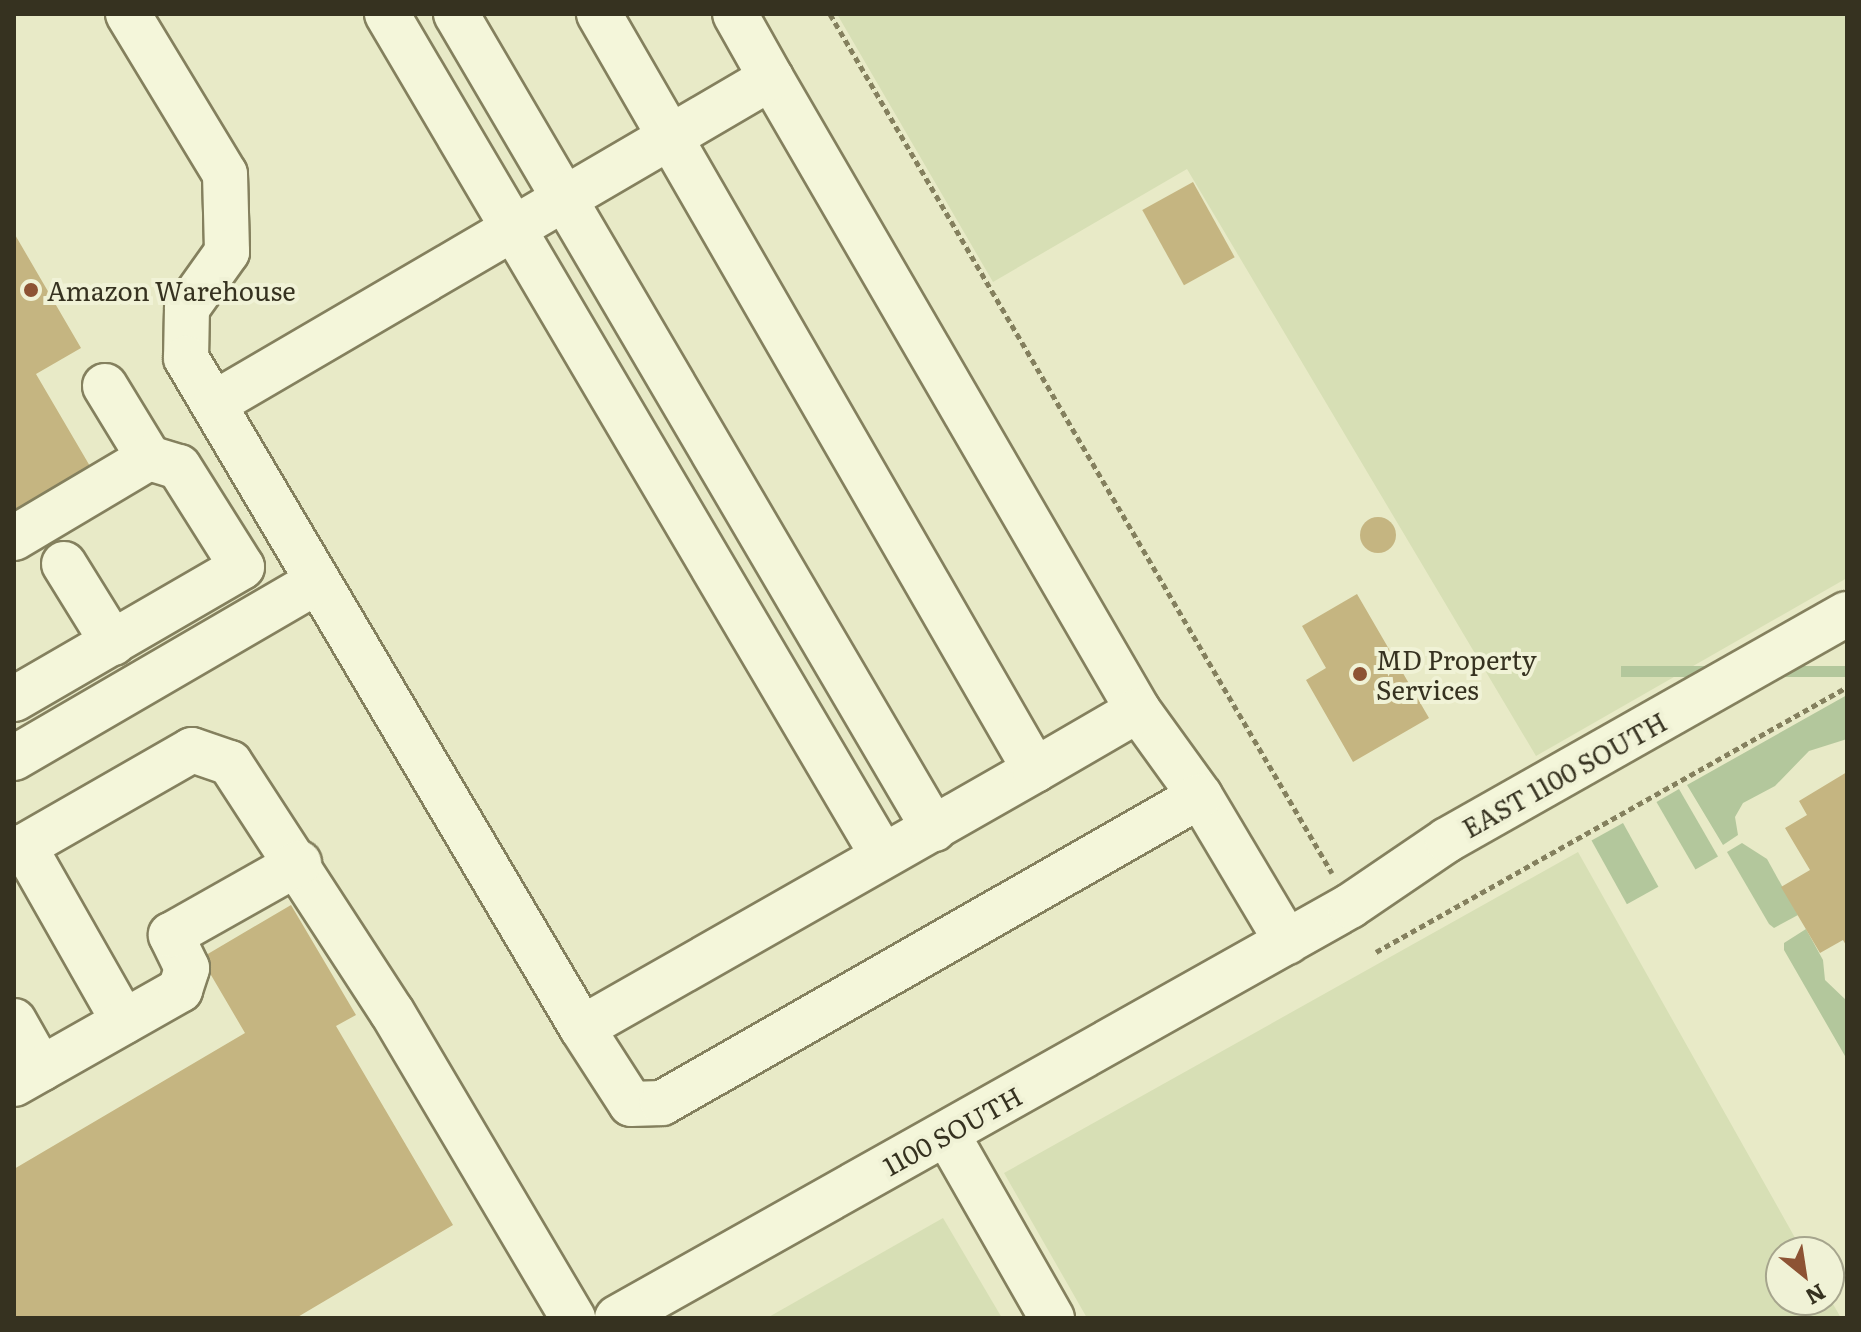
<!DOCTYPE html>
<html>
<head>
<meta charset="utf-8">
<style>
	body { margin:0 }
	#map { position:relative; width:1861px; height:1332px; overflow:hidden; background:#e8eac7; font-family:Literata,serif }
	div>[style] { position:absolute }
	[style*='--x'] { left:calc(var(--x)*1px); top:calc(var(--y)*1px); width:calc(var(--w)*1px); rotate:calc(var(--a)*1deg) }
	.farmland>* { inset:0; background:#d7dfb5 }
	.green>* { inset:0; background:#b3c79c; transform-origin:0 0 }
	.building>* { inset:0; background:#c5b581; transform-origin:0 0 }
	.round { border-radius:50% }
	.path>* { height:5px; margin-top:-2.5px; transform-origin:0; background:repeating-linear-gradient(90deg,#84805e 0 6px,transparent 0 10px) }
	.roads { filter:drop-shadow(2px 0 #84805e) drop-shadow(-2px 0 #84805e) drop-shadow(0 2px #84805e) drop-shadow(0 -2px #84805e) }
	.minor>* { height:44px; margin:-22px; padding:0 22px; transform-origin:22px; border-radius:22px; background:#f4f6da }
	.dots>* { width:22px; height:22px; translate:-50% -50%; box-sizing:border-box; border:4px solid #f0f2d6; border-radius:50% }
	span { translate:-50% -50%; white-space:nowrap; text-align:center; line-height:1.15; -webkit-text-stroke:8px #f0f2d6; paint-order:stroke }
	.poi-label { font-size:26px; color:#363220 }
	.left { translate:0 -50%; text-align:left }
	.street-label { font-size:26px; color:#363220 }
	.frame { position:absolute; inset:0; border:16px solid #363220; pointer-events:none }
	.north { position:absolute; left:1765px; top:1236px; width:80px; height:80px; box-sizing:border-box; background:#f0f2d6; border:2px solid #a6a58d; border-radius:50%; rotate:150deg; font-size:22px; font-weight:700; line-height:32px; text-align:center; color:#363220 }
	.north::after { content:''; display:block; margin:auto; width:28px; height:36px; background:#8d5334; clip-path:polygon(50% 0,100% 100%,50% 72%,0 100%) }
</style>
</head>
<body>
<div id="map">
	<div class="farmland">
		<i style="clip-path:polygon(837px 14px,1847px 14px,1847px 578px,1536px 756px,1187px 169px,993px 282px)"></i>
		<i style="clip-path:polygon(1578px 852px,1803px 1252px,1781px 1252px,1781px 1300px,1829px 1297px,1841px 1318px,1087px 1318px,1004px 1173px)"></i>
		<i style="clip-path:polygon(943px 1218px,1002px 1318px,767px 1318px)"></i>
	</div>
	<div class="green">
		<i style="left:1847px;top:666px;width:11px;height:226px;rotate:90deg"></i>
		<i style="clip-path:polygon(1847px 695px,1847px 739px,1809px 751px,1775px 786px,1743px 803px,1735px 817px,1738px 835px,1723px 845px,1687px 785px)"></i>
		<i style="left:1679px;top:789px;width:78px;height:26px;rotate:60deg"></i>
		<i style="left:1623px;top:823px;width:73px;height:36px;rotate:61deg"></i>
		<i style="clip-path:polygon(1742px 843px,1767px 859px,1798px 915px,1774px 928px,1769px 924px,1727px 852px)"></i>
		<i style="clip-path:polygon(1806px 929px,1823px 960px,1825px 980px,1847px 1001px,1845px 1056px,1784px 950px,1784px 943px)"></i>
	</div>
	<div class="building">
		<i style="left:1193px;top:182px;width:86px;height:58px;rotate:61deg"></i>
		<i style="clip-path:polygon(14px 233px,81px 348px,36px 374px,94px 473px,14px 520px)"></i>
		<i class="round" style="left:1360px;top:517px;width:36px;height:36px"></i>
		<i style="clip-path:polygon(1357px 594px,1429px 718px,1353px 762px,1306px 680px,1326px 668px,1302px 626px)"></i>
		<i style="clip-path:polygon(1847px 772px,1847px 947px,1843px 940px,1820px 953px,1781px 887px,1810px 870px,1785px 828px,1807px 815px,1799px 801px)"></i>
		<i style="clip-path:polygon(291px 905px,356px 1015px,336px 1026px,453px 1225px,296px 1318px,14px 1318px,14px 1169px,245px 1033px,201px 958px)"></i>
	</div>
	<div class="path">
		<i style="--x:830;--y:14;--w:995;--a:59.7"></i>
		<i style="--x:1376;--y:952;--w:540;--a:-29.36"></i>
	</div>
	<div class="roads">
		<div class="minor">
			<i style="--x:128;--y:14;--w:187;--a:58.8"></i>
			<i style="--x:225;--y:174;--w:78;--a:88.5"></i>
			<i style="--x:227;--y:252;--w:69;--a:125.5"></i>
			<i style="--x:187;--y:308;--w:50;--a:91.1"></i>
			<i style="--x:186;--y:358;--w:778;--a:59.42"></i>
			<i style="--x:582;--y:1028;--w:521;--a:-29.66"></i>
			<i style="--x:1035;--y:770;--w:873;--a:-119.97"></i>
			<i style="--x:387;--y:14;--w:977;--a:59.5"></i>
			<i style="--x:456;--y:14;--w:945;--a:59.61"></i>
			<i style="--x:771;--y:78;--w:731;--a:59.86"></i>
			<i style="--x:1138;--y:710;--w:106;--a:54.2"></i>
			<i style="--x:1200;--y:796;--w:170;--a:59.2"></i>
			<i style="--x:105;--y:386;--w:84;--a:58.6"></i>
			<i style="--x:215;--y:403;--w:644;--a:-30.31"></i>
			<i style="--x:771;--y:78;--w:73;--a:-119.4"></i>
			<i style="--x:14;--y:538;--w:157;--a:-30.7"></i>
			<i style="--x:149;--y:458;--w:31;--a:17"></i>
			<i style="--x:179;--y:467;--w:118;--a:57.8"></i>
			<i style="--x:242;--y:567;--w:263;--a:149.9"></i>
			<i style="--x:64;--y:564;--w:93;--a:58.2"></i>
			<i style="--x:14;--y:758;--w:350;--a:-30.2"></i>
			<i style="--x:1035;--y:770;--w:119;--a:-30.2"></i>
			<i style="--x:24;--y:846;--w:202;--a:60.4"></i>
			<i style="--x:14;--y:852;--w:205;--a:-29.8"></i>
			<i style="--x:192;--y:750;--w:40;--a:18.9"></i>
			<i style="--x:230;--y:763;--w:297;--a:57"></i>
			<i style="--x:392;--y:1012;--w:356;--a:59.4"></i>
			<i style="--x:14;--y:1021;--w:55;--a:60.6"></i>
			<i style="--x:582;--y:1028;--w:90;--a:57.2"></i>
			<i style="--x:631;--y:1104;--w:31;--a:-2"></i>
			<i style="--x:662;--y:1103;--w:619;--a:-29.71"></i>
			<i style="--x:14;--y:1084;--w:191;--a:-29.5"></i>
			<i style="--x:180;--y:990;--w:23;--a:-72"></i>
			<i style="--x:187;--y:968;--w:37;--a:-116"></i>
			<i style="--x:171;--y:935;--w:147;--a:-29.4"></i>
			<i style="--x:947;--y:1134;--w:212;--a:60.3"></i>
			<i style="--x:617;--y:1318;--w:841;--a:-29.34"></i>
			<i style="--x:1350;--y:906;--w:117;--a:-34.2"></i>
			<i style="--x:1447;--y:840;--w:459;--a:-29.5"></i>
		</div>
	</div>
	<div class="dots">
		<i style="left:31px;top:290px;background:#8d5334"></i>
		<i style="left:1360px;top:674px;background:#8d5334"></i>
	</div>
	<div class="poi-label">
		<span class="left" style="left:47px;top:290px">Amazon Warehouse</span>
		<span class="left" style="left:1376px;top:674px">MD Property<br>Services</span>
	</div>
	<div class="street-label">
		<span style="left:1564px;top:774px;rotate:-29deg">EAST 1100 SOUTH</span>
		<span style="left:952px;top:1130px;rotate:-29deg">1100 SOUTH</span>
	</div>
	<div class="frame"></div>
	<div class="north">N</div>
</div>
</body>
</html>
